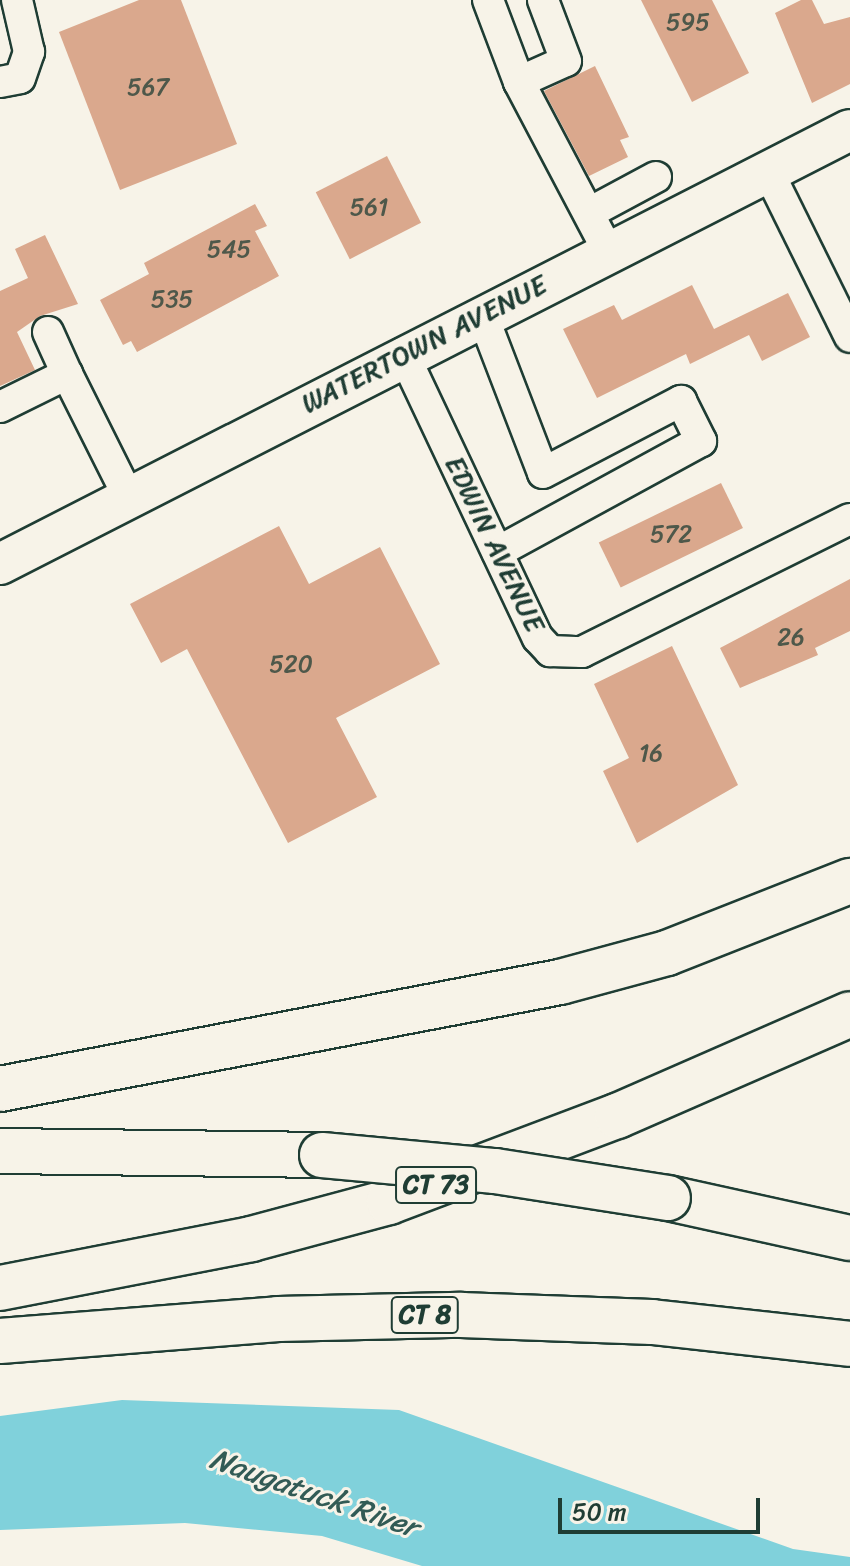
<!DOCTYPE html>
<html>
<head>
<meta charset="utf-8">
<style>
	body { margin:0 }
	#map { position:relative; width:850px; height:1566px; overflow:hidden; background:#f7f3e8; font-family:Sriracha,sans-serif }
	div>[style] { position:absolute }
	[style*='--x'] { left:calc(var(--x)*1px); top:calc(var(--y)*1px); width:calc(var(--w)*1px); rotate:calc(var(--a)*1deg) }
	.water>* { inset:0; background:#80d1db }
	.building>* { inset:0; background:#daa88d; transform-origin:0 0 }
	.roads { filter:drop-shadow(2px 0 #1f3d34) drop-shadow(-2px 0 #1f3d34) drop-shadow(0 2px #1f3d34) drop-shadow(0 -2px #1f3d34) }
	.minor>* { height:30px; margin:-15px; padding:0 15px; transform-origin:15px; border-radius:15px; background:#f7f3e8 }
	.major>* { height:40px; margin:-20px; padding:0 20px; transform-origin:20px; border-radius:20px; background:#f7f3e8 }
	.highway>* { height:44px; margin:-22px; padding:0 22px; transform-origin:22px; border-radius:22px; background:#f7f3e8 }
	.bridges { filter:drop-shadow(2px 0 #1f3d34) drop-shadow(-2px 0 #1f3d34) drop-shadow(0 2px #1f3d34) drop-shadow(0 -2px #1f3d34) }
	.highway-bridge>* { height:44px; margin:-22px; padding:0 22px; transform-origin:22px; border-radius:22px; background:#f7f3e8 }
	span { translate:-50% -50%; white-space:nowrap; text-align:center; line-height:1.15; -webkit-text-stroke:6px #f7f3e8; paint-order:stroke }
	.number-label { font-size:24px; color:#4e584a }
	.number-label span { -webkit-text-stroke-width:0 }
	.shield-label span { padding:2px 6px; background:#f7f3e8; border:2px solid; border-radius:6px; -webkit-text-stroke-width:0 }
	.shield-label { font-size:26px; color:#1f3d34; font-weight:700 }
	.street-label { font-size:28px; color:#1f3d34 }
	.water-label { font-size:30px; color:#325b55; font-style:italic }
	.scale { position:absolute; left:558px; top:1498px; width:202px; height:36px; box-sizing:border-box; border:4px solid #1f3d34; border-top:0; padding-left:10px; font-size:24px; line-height:28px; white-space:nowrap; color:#1f3d34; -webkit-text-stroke:6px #f7f3e8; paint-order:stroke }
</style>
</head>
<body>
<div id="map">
	<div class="water">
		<i style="clip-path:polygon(122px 1400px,399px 1410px,793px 1549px,850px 1557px,850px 1566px,422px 1566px,322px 1536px,185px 1523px,0 1530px,0 1416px)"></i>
	</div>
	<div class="building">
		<i style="clip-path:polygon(139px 0,181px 0,237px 144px,120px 190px,59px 32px)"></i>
		<i style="clip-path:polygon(641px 0,712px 0,749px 73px,692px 102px)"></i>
		<i style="clip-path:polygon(801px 0,812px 0,824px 24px,850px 17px,850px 84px,812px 103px,775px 13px)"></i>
		<i style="clip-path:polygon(595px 66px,629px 137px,620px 140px,628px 157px,589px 176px,544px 91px)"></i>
		<i style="left:387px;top:156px;width:75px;height:80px;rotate:63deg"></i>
		<i style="clip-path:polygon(255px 204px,267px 226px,255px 231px,279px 276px,137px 352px,131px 341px,123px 345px,100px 300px,149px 274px,144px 263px)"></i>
		<i style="clip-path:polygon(45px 235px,78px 304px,40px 316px,17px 332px,35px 370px,0 386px,0 291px,28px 278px,15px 249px)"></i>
		<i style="clip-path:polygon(692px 285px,714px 329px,788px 293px,810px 337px,762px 361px,749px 335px,690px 364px,686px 354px,597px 398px,563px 329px,614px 305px,622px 320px)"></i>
		<i style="left:721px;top:483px;width:50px;height:136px;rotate:64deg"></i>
		<i style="clip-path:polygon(279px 526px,309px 584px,380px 547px,440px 664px,336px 718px,377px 797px,288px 843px,187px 649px,161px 663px,130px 604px)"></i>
		<i style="clip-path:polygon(850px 579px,850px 631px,815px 648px,818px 655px,740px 688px,720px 648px)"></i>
		<i style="clip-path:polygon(672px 646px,738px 785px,637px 843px,603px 771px,629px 758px,594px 684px)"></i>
	</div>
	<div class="roads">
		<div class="minor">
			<i style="--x:488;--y:0;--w:88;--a:69.3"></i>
			<i style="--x:519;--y:82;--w:51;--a:-24.1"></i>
			<i style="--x:566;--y:61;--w:65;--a:-110.7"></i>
			<i style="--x:0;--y:82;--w:20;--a:-11"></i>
			<i style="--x:20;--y:78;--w:28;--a:-71"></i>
			<i style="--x:29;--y:52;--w:53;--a:-103"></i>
			<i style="--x:519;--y:82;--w:191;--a:62.2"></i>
			<i style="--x:768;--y:171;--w:185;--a:63.7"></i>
			<i style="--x:589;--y:213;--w:76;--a:-28.2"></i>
			<i style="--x:482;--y:314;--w:170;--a:69"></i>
			<i style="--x:543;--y:473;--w:156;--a:-27.6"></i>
			<i style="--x:681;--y:401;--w:45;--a:63.4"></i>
			<i style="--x:701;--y:441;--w:232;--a:151.4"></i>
			<i style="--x:48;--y:332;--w:46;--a:65.7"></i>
			<i style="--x:403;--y:353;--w:315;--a:64.7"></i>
			<i style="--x:538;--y:638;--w:18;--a:47"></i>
			<i style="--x:550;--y:651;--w:32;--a:2"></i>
			<i style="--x:582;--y:652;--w:299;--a:-26.4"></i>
			<i style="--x:0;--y:407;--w:75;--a:-26.2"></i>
			<i style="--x:67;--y:374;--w:136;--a:63.4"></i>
		</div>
		<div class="major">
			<i style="--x:0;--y:564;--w:954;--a:-27.05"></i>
		</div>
		<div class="highway">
			<i style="--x:0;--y:1089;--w:570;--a:-10.82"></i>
			<i style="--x:560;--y:982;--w:111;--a:-15.2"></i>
			<i style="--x:667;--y:953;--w:197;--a:-21.5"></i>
			<i style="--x:0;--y:1151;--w:322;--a:0.7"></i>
			<i style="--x:668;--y:1198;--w:186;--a:12.4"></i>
			<i style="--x:0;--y:1288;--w:256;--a:-11"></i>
			<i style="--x:251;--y:1239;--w:143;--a:-15"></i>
			<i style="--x:389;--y:1202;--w:244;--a:-20.7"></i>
			<i style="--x:617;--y:1116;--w:254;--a:-23.6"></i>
			<i style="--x:0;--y:1341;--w:279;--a:-4.5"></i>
			<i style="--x:278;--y:1319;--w:183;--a:-1.3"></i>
			<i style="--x:461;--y:1315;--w:191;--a:2.1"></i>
			<i style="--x:652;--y:1322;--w:199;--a:6.3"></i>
		</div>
	</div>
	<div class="bridges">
		<div class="highway-bridge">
			<i style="--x:322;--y:1155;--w:174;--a:5.3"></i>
			<i style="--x:495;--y:1171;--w:175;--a:8.9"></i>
		</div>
	</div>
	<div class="number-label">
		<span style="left:688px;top:23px">595</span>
		<span style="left:148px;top:88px">567</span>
		<span style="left:369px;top:208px">561</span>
		<span style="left:229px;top:250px">545</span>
		<span style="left:172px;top:300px">535</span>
		<span style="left:671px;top:535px">572</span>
		<span style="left:791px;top:638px">26</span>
		<span style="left:291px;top:665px">520</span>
		<span style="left:651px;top:754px">16</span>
	</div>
	<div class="shield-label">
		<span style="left:436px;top:1185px">CT 73</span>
		<span style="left:425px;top:1315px">CT 8</span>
	</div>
	<div class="street-label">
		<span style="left:424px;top:344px;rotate:-27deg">WATERTOWN AVENUE</span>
		<span style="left:495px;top:544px;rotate:64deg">EDWIN AVENUE</span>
	</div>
	<div class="water-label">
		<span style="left:314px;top:1493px;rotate:19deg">Naugatuck River</span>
	</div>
	<div class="scale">50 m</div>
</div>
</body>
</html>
